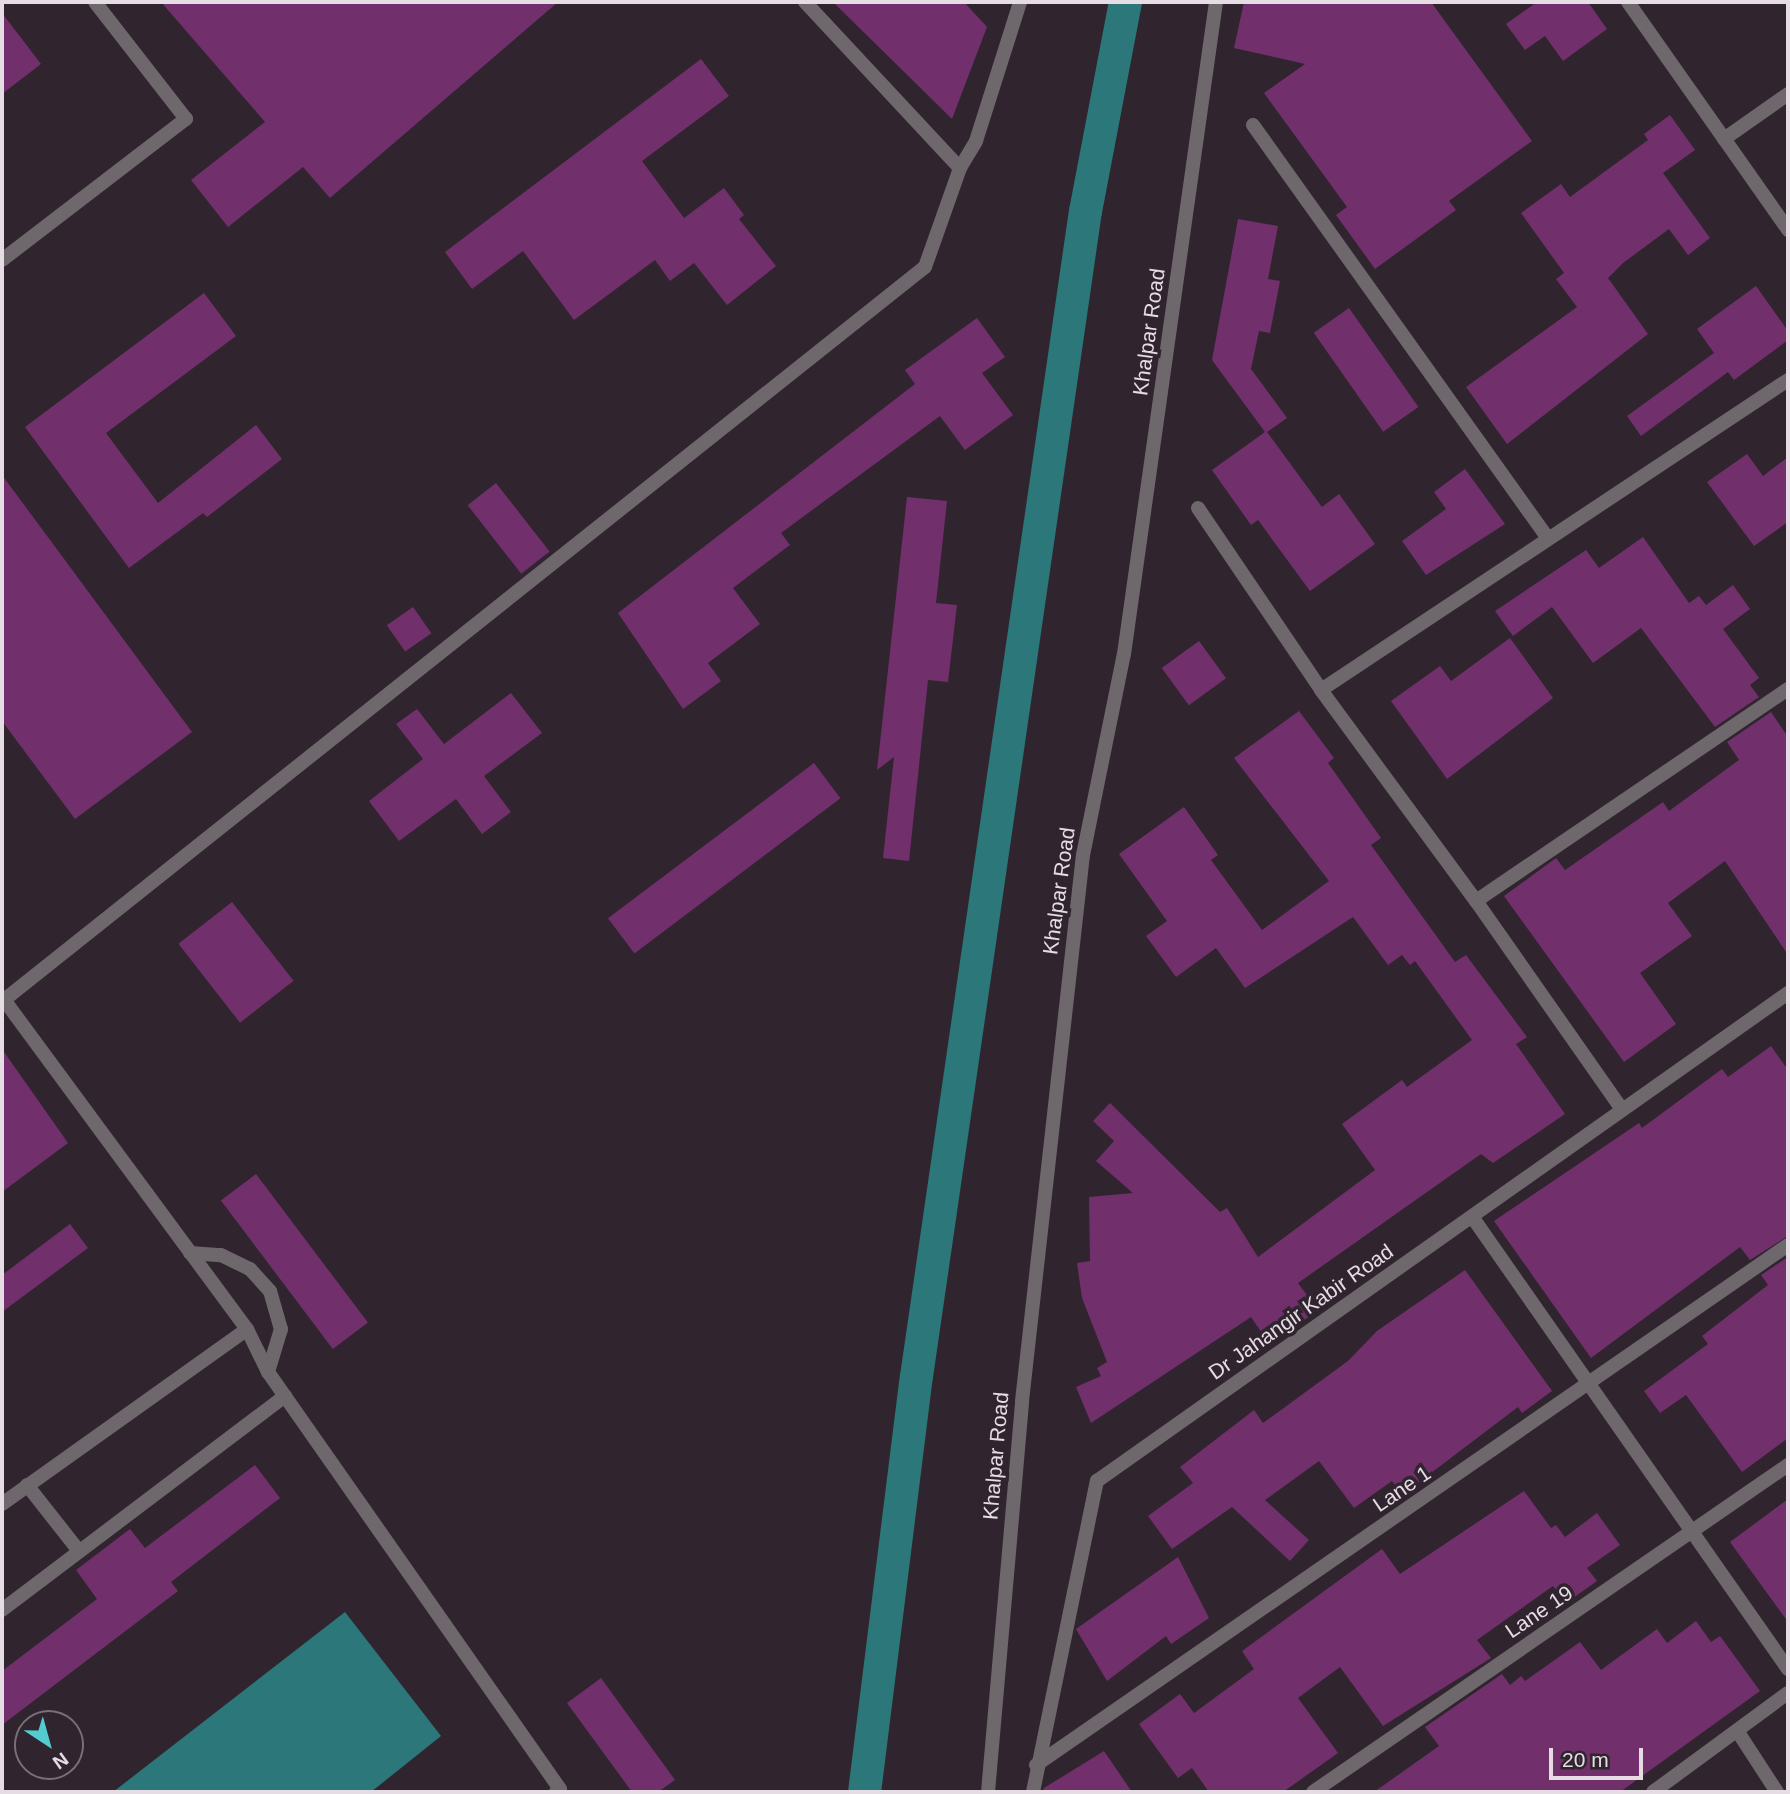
<!DOCTYPE html>
<html>
<head>
<meta charset="utf-8">
<style>
	body { margin:0 }
	#map { position:relative; width:1790px; height:1794px; overflow:hidden; background:#30252f; font-family:Arial,sans-serif }
	div>[style] { position:absolute }
	[style*='--x'] { left:calc(var(--x)*1px); top:calc(var(--y)*1px); width:calc(var(--w)*1px); rotate:calc(var(--a)*1deg) }
	.water>* { inset:0; background:#2b7779 }
	.canal>* { height:33px; margin:-16.5px; padding:0 16.5px; transform-origin:16.5px; border-radius:16.5px; background:#2b7779 }
	.building>* { inset:0; background:#712f6c; transform-origin:0 0 }
	.lane>* { height:14px; margin:-7px; padding:0 7px; transform-origin:7px; border-radius:7px; background:#6e686d }
	.street>* { height:14px; margin:-7px; padding:0 7px; transform-origin:7px; border-radius:7px; background:#6e686d }
	span { translate:-50% -50%; white-space:nowrap; text-align:center; line-height:1.15; -webkit-text-stroke:7px #30252f; paint-order:stroke }
	.street-label { font-size:21px; color:#e5dde3 }
	.frame { position:absolute; inset:0; border:4px solid #e5dde3; pointer-events:none }
	.north { position:absolute; left:14px; top:1710px; width:70px; height:70px; box-sizing:border-box; background:#30252f; border:2px solid #786f77; border-radius:50%; rotate:144deg; font-size:19px; font-weight:700; line-height:28px; text-align:center; color:#e5dde3 }
	.north::after { content:''; display:block; margin:auto; width:24px; height:32px; background:#52ccd0; clip-path:polygon(50% 0,100% 100%,50% 72%,0 100%) }
	.scale { position:absolute; left:1549px; top:1748px; width:94px; height:32px; box-sizing:border-box; border:4px solid #e5dde3; border-top:0; padding-left:9px; font-size:21px; line-height:24px; white-space:nowrap; color:#e5dde3; -webkit-text-stroke:5px #30252f; paint-order:stroke }
</style>
</head>
<body>
<div id="map">
	<div class="water">
		<i style="clip-path:polygon(345px 1612px,441px 1736px,371px 1792px,113px 1792px)"></i>
	</div>
	<div class="canal">
		<i style="--x:864;--y:1792;--w:419;--a:-82.9"></i>
		<i style="--x:916;--y:1376;--w:1177;--a:-81.75"></i>
		<i style="--x:1085;--y:211;--w:213;--a:-79.2"></i>
	</div>
	<div class="building">
		<i style="clip-path:polygon(161px 2px,558px 2px,330px 198px,303px 167px,228px 227px,191px 180px,265px 122px)"></i>
		<i style="clip-path:polygon(833px 2px,964px 2px,987px 27px,952px 119px)"></i>
		<i style="clip-path:polygon(1244px 2px,1431px 2px,1532px 141px,1449px 201px,1456px 210px,1375px 269px,1336px 215px,1347px 207px,1264px 93px,1305px 64px,1234px 48px)"></i>
		<i style="clip-path:polygon(1537px 2px,1588px 2px,1607px 29px,1563px 61px,1545px 36px,1525px 50px,1506px 24px)"></i>
		<i style="clip-path:polygon(2px 13px,41px 64px,2px 94px)"></i>
		<i style="clip-path:polygon(701px 59px,729px 96px,642px 161px,684px 218px,724px 188px,744px 215px,739px 219px,776px 266px,727px 305px,694px 263px,670px 281px,655px 260px,574px 320px,523px 251px,472px 289px,445px 252px)"></i>
		<i style="clip-path:polygon(1670px 115px,1695px 150px,1663px 173px,1710px 238px,1688px 255px,1669px 229px,1623px 263px,1608px 278px,1648px 334px,1507px 444px,1466px 387px,1577px 307px,1556px 279px,1564px 273px,1521px 213px,1561px 184px,1570px 197px,1648px 140px,1644px 134px)"></i>
		<i style="clip-path:polygon(1238px 219px,1278px 226px,1268px 279px,1280px 281px,1270px 333px,1259px 331px,1251px 369px,1287px 418px,1267px 432px,1322px 507px,1339px 494px,1375px 544px,1310px 591px,1258px 520px,1251px 525px,1212px 470px,1265px 432px,1212px 360px)"></i>
		<i style="clip-path:polygon(1756px 286px,1788px 331px,1788px 340px,1734px 380px,1728px 372px,1641px 436px,1627px 416px,1714px 353px,1697px 329px)"></i>
		<i style="clip-path:polygon(204px 293px,236px 336px,106px 433px,158px 503px,256px 425px,282px 459px,207px 517px,203px 513px,129px 568px,25px 427px)"></i>
		<i style="left:1349px;top:308px;width:121px;height:43px;rotate:55deg"></i>
		<i style="clip-path:polygon(977px 318px,1005px 357px,982px 373px,1013px 415px,965px 450px,940px 416px,781px 533px,790px 545px,733px 588px,760px 624px,708px 663px,721px 681px,683px 709px,618px 613px,915px 384px,905px 370px)"></i>
		<i style="clip-path:polygon(1747px 454px,1763px 476px,1788px 457px,1788px 522px,1754px 546px,1707px 482px)"></i>
		<i style="clip-path:polygon(1465px 469px,1505px 524px,1426px 575px,1402px 541px,1446px 509px,1434px 492px)"></i>
		<i style="clip-path:polygon(2px 475px,192px 732px,75px 819px,2px 721px)"></i>
		<i style="left:496px;top:483px;width:87px;height:36px;rotate:52deg"></i>
		<i style="clip-path:polygon(907px 497px,947px 501px,936px 603px,957px 605px,948px 682px,928px 680px,909px 861px,883px 858px,894px 757px,877px 770px)"></i>
		<i style="clip-path:polygon(1643px 537px,1689px 603px,1699px 596px,1706px 605px,1733px 585px,1750px 609px,1723px 629px,1759px 678px,1750px 685px,1759px 697px,1715px 727px,1641px 628px,1593px 663px,1552px 607px,1513px 636px,1495px 611px,1586px 550px,1599px 568px)"></i>
		<i style="left:413px;top:607px;width:32px;height:32px;rotate:55deg"></i>
		<i style="clip-path:polygon(1510px 638px,1553px 698px,1447px 779px,1391px 701px,1440px 666px,1451px 681px)"></i>
		<i style="left:1199px;top:641px;width:46px;height:46px;rotate:54deg"></i>
		<i style="clip-path:polygon(511px 693px,542px 733px,484px 776px,511px 812px,482px 834px,456px 799px,399px 841px,369px 801px,423px 759px,396px 724px,417px 709px,444px 744px)"></i>
		<i style="clip-path:polygon(1299px 711px,1334px 758px,1328px 763px,1381px 838px,1371px 845px,1455px 962px,1466px 955px,1527px 1037px,1516px 1044px,1565px 1114px,1493px 1163px,1481px 1154px,1298px 1283px,1318px 1310px,1270px 1345px,1251px 1317px,1091px 1423px,1076px 1387px,1101px 1376px,1097px 1368px,1107px 1362px,1082px 1298px,1077px 1263px,1090px 1261px,1089px 1197px,1133px 1193px,1096px 1161px,1114px 1141px,1093px 1121px,1110px 1103px,1220px 1212px,1227px 1208px,1258px 1257px,1375px 1170px,1342px 1124px,1402px 1080px,1407px 1087px,1472px 1040px,1415px 961px,1410px 965px,1402px 955px,1388px 965px,1353px 917px,1245px 988px,1216px 948px,1176px 977px,1146px 936px,1167px 921px,1119px 854px,1184px 807px,1218px 855px,1211px 860px,1262px 930px,1329px 881px,1234px 758px)"></i>
		<i style="clip-path:polygon(1771px 712px,1788px 737px,1788px 955px,1725px 861px,1668px 903px,1692px 936px,1640px 973px,1676px 1024px,1624px 1062px,1504px 896px,1556px 858px,1565px 870px,1663px 802px,1669px 811px,1739px 760px,1727px 742px)"></i>
		<i style="left:814px;top:763px;width:44px;height:258px;rotate:53deg"></i>
		<i style="left:232px;top:902px;width:100px;height:68px;rotate:52deg"></i>
		<i style="clip-path:polygon(1771px 1046px,1788px 1070px,1788px 1236px,1750px 1260px,1740px 1247px,1591px 1358px,1494px 1221px,1639px 1123px,1642px 1128px,1722px 1069px,1728px 1077px)"></i>
		<i style="clip-path:polygon(2px 1049px,68px 1143px,2px 1192px)"></i>
		<i style="left:256px;top:1174px;width:186px;height:44px;rotate:53deg"></i>
		<i style="clip-path:polygon(70px 1224px,88px 1248px,2px 1312px,2px 1275px)"></i>
		<i style="clip-path:polygon(1788px 1257px,1788px 1438px,1742px 1472px,1686px 1395px,1660px 1413px,1644px 1391px,1708px 1344px,1702px 1336px,1768px 1285px,1761px 1275px)"></i>
		<i style="clip-path:polygon(1465px 1270px,1552px 1391px,1522px 1413px,1518px 1407px,1402px 1495px,1392px 1481px,1354px 1508px,1319px 1461px,1265px 1500px,1309px 1540px,1290px 1561px,1232px 1507px,1172px 1549px,1148px 1516px,1193px 1483px,1180px 1467px,1254px 1410px,1263px 1423px,1348px 1361px,1377px 1331px)"></i>
		<i style="clip-path:polygon(255px 1465px,280px 1498px,171px 1582px,178px 1591px,2px 1725px,2px 1671px,97px 1599px,76px 1570px,130px 1529px,145px 1548px)"></i>
		<i style="clip-path:polygon(1524px 1491px,1551px 1528px,1556px 1525px,1565px 1537px,1597px 1513px,1620px 1545px,1587px 1568px,1597px 1581px,1566px 1603px,1553px 1586px,1477px 1640px,1491px 1658px,1383px 1726px,1340px 1667px,1298px 1698px,1338px 1753px,1283px 1792px,1209px 1792px,1192px 1768px,1178px 1778px,1139px 1724px,1180px 1694px,1194px 1713px,1254px 1669px,1242px 1651px,1382px 1549px,1400px 1574px)"></i>
		<i style="clip-path:polygon(1788px 1499px,1788px 1622px,1730px 1542px)"></i>
		<i style="clip-path:polygon(1178px 1557px,1209px 1618px,1171px 1644px,1166px 1636px,1107px 1681px,1076px 1629px)"></i>
		<i style="clip-path:polygon(1696px 1621px,1711px 1642px,1720px 1636px,1760px 1691px,1620px 1792px,1374px 1792px,1439px 1746px,1425px 1727px,1502px 1674px,1510px 1685px,1521px 1676px,1525px 1681px,1580px 1642px,1601px 1670px,1657px 1629px,1667px 1643px)"></i>
		<i style="clip-path:polygon(601px 1678px,675px 1780px,658px 1792px,632px 1792px,567px 1703px)"></i>
		<i style="clip-path:polygon(1104px 1751px,1132px 1792px,1043px 1792px,1044px 1788px)"></i>
	</div>
	<div class="lane">
		<i style="--x:190;--y:1253;--w:31;--a:4"></i>
		<i style="--x:221;--y:1255;--w:32;--a:26"></i>
		<i style="--x:250;--y:1269;--w:30;--a:48"></i>
		<i style="--x:270;--y:1291;--w:40;--a:74"></i>
		<i style="--x:281;--y:1329;--w:45;--a:106.8"></i>
		<i style="--x:27;--y:1485;--w:84;--a:51.8"></i>
		<i style="--x:2;--y:1610;--w:355;--a:-37.1"></i>
	</div>
	<div class="street">
		<i style="--x:805;--y:2;--w:227;--a:47"></i>
		<i style="--x:1628;--y:2;--w:279;--a:54.9"></i>
		<i style="--x:1253;--y:125;--w:506;--a:54.49"></i>
		<i style="--x:1724;--y:139;--w:78;--a:-35.1"></i>
		<i style="--x:2;--y:260;--w:232;--a:-37.5"></i>
		<i style="--x:186;--y:119;--w:148;--a:-127.9"></i>
		<i style="--x:1198;--y:508;--w:220;--a:55.9"></i>
		<i style="--x:1476;--y:901;--w:262;--a:-126.3"></i>
		<i style="--x:1321;--y:690;--w:561;--a:-33.58"></i>
		<i style="--x:2;--y:997;--w:413;--a:53.6"></i>
		<i style="--x:247;--y:1329;--w:48;--a:64"></i>
		<i style="--x:268;--y:1372;--w:509;--a:55"></i>
		<i style="--x:560;--y:1789;--w:5;--a:143"></i>
		<i style="--x:4;--y:1000;--w:1177;--a:-38.52"></i>
		<i style="--x:925;--y:267;--w:105;--a:-70.5"></i>
		<i style="--x:960;--y:168;--w:31;--a:-59"></i>
		<i style="--x:976;--y:141;--w:146;--a:-72.4"></i>
		<i style="--x:1621;--y:1108;--w:253;--a:-125"></i>
		<i style="--x:1476;--y:901;--w:377;--a:-34.2"></i>
		<i style="--x:1473;--y:1218;--w:550;--a:55.07"></i>
		<i style="--x:2;--y:1504;--w:301;--a:-35.5"></i>
		<i style="--x:1738;--y:1732;--w:72;--a:57"></i>
		<i style="--x:1036;--y:1765;--w:914;--a:-34.66"></i>
		<i style="--x:988;--y:1792;--w:392;--a:-85"></i>
		<i style="--x:1022;--y:1401;--w:549;--a:-83.63"></i>
		<i style="--x:1083;--y:855;--w:205;--a:-78.5"></i>
		<i style="--x:1124;--y:654;--w:658;--a:-81.97"></i>
		<i style="--x:1033;--y:1792;--w:318;--a:-78.4"></i>
		<i style="--x:1097;--y:1481;--w:846;--a:-35.23"></i>
		<i style="--x:1313;--y:1792;--w:577;--a:-34.54"></i>
		<i style="--x:1653;--y:1792;--w:167;--a:-36.3"></i>
	</div>
	<div class="street-label">
		<span style="left:1149px;top:332px;rotate:-82deg">Khalpar Road</span>
		<span style="left:1059px;top:891px;rotate:-82deg">Khalpar Road</span>
		<span style="left:1301px;top:1312px;rotate:-35deg">Dr Jahangir Kabir Road</span>
		<span style="left:996px;top:1456px;rotate:-85deg">Khalpar Road</span>
		<span style="left:1402px;top:1489px;rotate:-34deg">Lane 1</span>
		<span style="left:1539px;top:1612px;rotate:-34deg">Lane 19</span>
	</div>
	<div class="frame"></div>
	<div class="north">N</div>
	<div class="scale">20 m</div>
</div>
</body>
</html>
